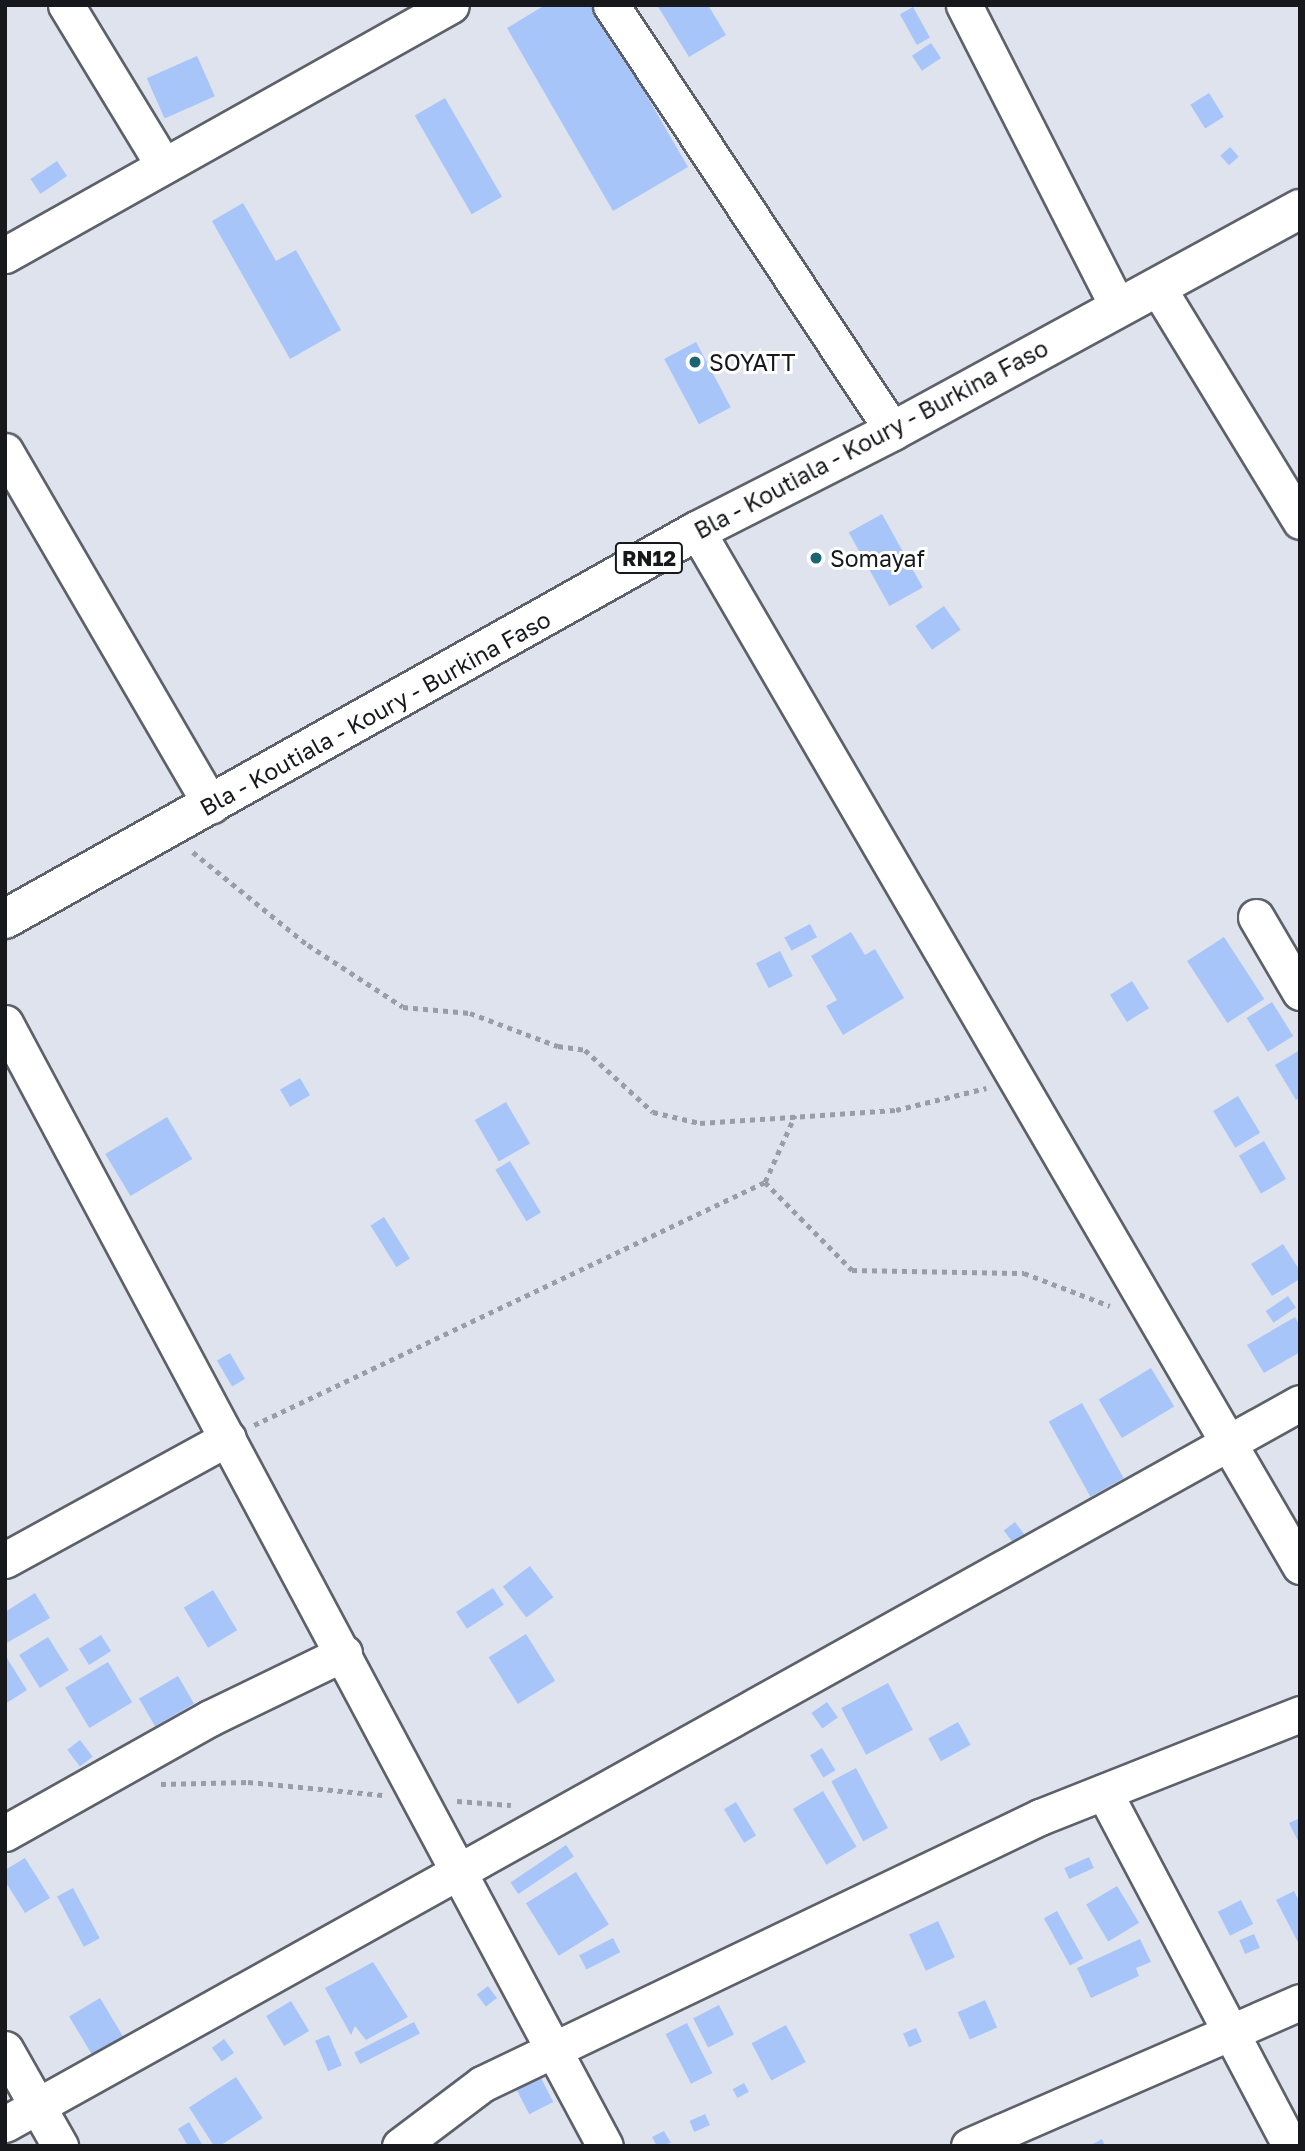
<!DOCTYPE html>
<html>
<head>
<meta charset="utf-8">
<style>
	body { margin:0 }
	#map { position:relative; width:1305px; height:2151px; overflow:hidden; background:#dee3ed; font-family:"Golos Text",sans-serif }
	div>[style] { position:absolute }
	[style*='--x'] { left:calc(var(--x)*1px); top:calc(var(--y)*1px); width:calc(var(--w)*1px); rotate:calc(var(--a)*1deg) }
	.building>* { inset:0; background:#a8c5fa; transform-origin:0 0 }
	.path>* { height:4.5px; margin-top:-2.25px; transform-origin:0; background:repeating-linear-gradient(90deg,#999da5 0 5px,transparent 0 10px) }
	.roads { filter:drop-shadow(2px 0 #5d6169) drop-shadow(-2px 0 #5d6169) drop-shadow(0 2px #5d6169) drop-shadow(0 -2px #5d6169) }
	.street>* { height:35px; margin:-17.5px; padding:0 17.5px; transform-origin:17.5px; border-radius:17.5px; background:#fff }
	.primary>* { height:38px; margin:-19px; padding:0 19px; transform-origin:19px; border-radius:19px; background:#fff }
	.dots>* { width:19px; height:19px; translate:-50% -50%; box-sizing:border-box; border:4px solid #fff; border-radius:50% }
	span { translate:-50% -50%; white-space:nowrap; text-align:center; line-height:1.15; -webkit-text-stroke:6px #fff; paint-order:stroke }
	.shield-label span { padding:2px 5px; background:#fff; border:2px solid; border-radius:5px; -webkit-text-stroke-width:0 }
	.shield-label { font-size:21px; color:#17181c; font-weight:700 }
	.poi-label { font-size:23px; color:#17181c }
	.left { translate:0 -50%; text-align:left }
	.street-label { font-size:23px; color:#17181c }
	.frame { position:absolute; inset:0; border:7px solid #17181c; pointer-events:none }
</style>
</head>
<body>
<div id="map">
	<div class="building">
		<i style="clip-path:polygon(545px 5px,594px 5px,688px 167px,613px 211px,507px 28px)"></i>
		<i style="clip-path:polygon(657px 5px,708px 5px,726px 35px,689px 57px)"></i>
		<i style="left:913px;top:7px;width:35px;height:15px;rotate:61deg"></i>
		<i style="left:931px;top:43px;width:18px;height:23px;rotate:56deg"></i>
		<i style="left:197px;top:56px;width:44px;height:55px;rotate:66deg"></i>
		<i style="left:1209px;top:93px;width:28px;height:22px;rotate:58deg"></i>
		<i style="left:445px;top:98px;width:114px;height:35px;rotate:60deg"></i>
		<i style="left:1230px;top:147px;width:13px;height:13px;rotate:48deg"></i>
		<i style="left:57px;top:161px;width:18px;height:32px;rotate:56deg"></i>
		<i style="clip-path:polygon(243px 203px,276px 261px,296px 250px,341px 330px,290px 359px,212px 221px)"></i>
		<i style="left:696px;top:342px;width:74px;height:36px;rotate:62deg"></i>
		<i style="left:882px;top:514px;width:84px;height:38px;rotate:61deg"></i>
		<i style="left:944px;top:606px;width:29px;height:35px;rotate:55deg"></i>
		<i style="left:810px;top:924px;width:15px;height:29px;rotate:62deg"></i>
		<i style="clip-path:polygon(851px 932px,865px 955px,875px 949px,904px 998px,843px 1035px,826px 1006px,837px 1000px,811px 956px)"></i>
		<i style="left:1224px;top:937px;width:74px;height:44px;rotate:57deg"></i>
		<i style="left:780px;top:951px;width:28px;height:27px;rotate:63deg"></i>
		<i style="left:1132px;top:981px;width:32px;height:26px;rotate:58deg"></i>
		<i style="left:1272px;top:1002px;width:40px;height:30px;rotate:58deg"></i>
		<i style="clip-path:polygon(1300px 1050px,1300px 1098px,1296px 1100px,1275px 1065px)"></i>
		<i style="left:300px;top:1078px;width:20px;height:23px;rotate:60deg"></i>
		<i style="left:1238px;top:1096px;width:43px;height:29px;rotate:59deg"></i>
		<i style="left:506px;top:1102px;width:48px;height:36px;rotate:60deg"></i>
		<i style="left:167px;top:1117px;width:49px;height:72px;rotate:59deg"></i>
		<i style="left:1264px;top:1141px;width:44px;height:29px;rotate:60deg"></i>
		<i style="left:510px;top:1161px;width:60px;height:17px;rotate:59deg"></i>
		<i style="left:384px;top:1217px;width:49px;height:16px;rotate:58deg"></i>
		<i style="clip-path:polygon(1283px 1244px,1300px 1271px,1300px 1279px,1272px 1296px,1251px 1264px)"></i>
		<i style="left:1288px;top:1296px;width:14px;height:27px;rotate:56deg"></i>
		<i style="clip-path:polygon(1295px 1317px,1300px 1326px,1300px 1352px,1264px 1373px,1247px 1345px)"></i>
		<i style="left:230px;top:1353px;width:30px;height:15px;rotate:60deg"></i>
		<i style="left:1151px;top:1368px;width:45px;height:61px;rotate:59deg"></i>
		<i style="left:1082px;top:1403px;width:86px;height:38px;rotate:61deg"></i>
		<i style="left:1015px;top:1522px;width:15px;height:14px;rotate:53deg"></i>
		<i style="left:530px;top:1566px;width:39px;height:34px;rotate:53deg"></i>
		<i style="left:493px;top:1588px;width:20px;height:44px;rotate:57deg"></i>
		<i style="left:213px;top:1590px;width:47px;height:34px;rotate:59deg"></i>
		<i style="clip-path:polygon(35px 1593px,50px 1618px,5px 1644px,5px 1612px)"></i>
		<i style="left:526px;top:1634px;width:55px;height:44px;rotate:58deg"></i>
		<i style="left:101px;top:1635px;width:19px;height:26px;rotate:58deg"></i>
		<i style="left:48px;top:1637px;width:39px;height:34px;rotate:58deg"></i>
		<i style="clip-path:polygon(5px 1655px,27px 1690px,5px 1704px)"></i>
		<i style="left:108px;top:1662px;width:47px;height:50px;rotate:59deg"></i>
		<i style="left:178px;top:1676px;width:32px;height:45px;rotate:60deg"></i>
		<i style="left:888px;top:1683px;width:53px;height:53px;rotate:62deg"></i>
		<i style="left:827px;top:1702px;width:19px;height:19px;rotate:55deg"></i>
		<i style="left:958px;top:1722px;width:26px;height:34px;rotate:61deg"></i>
		<i style="left:80px;top:1740px;width:21px;height:16px;rotate:53deg"></i>
		<i style="left:822px;top:1748px;width:26px;height:14px;rotate:59deg"></i>
		<i style="left:856px;top:1768px;width:68px;height:28px;rotate:62deg"></i>
		<i style="left:823px;top:1791px;width:65px;height:35px;rotate:59deg"></i>
		<i style="left:736px;top:1802px;width:39px;height:14px;rotate:59deg"></i>
		<i style="clip-path:polygon(1300px 1818px,1300px 1845px,1289px 1823px)"></i>
		<i style="left:566px;top:1845px;width:14px;height:67px;rotate:56deg"></i>
		<i style="left:1089px;top:1857px;width:12px;height:27px;rotate:66deg"></i>
		<i style="clip-path:polygon(25px 1858px,50px 1898px,25px 1913px,5px 1881px,5px 1870px)"></i>
		<i style="left:576px;top:1872px;width:62px;height:59px;rotate:58deg"></i>
		<i style="left:1117px;top:1886px;width:43px;height:36px;rotate:59deg"></i>
		<i style="left:73px;top:1888px;width:57px;height:18px;rotate:62deg"></i>
		<i style="clip-path:polygon(1294px 1891px,1300px 1903px,1300px 1946px,1276px 1900px)"></i>
		<i style="left:1241px;top:1900px;width:27px;height:26px;rotate:63deg"></i>
		<i style="left:1057px;top:1911px;width:54px;height:15px;rotate:61deg"></i>
		<i style="left:938px;top:1921px;width:40px;height:32px;rotate:65deg"></i>
		<i style="left:1254px;top:1934px;width:15px;height:16px;rotate:67deg"></i>
		<i style="left:613px;top:1938px;width:16px;height:38px;rotate:63deg"></i>
		<i style="clip-path:polygon(1140px 1939px,1151px 1962px,1136px 1968px,1139px 1976px,1091px 1998px,1077px 1968px)"></i>
		<i style="clip-path:polygon(373px 1962px,408px 2017px,366px 2040px,355px 2026px,351px 2035px,325px 1988px)"></i>
		<i style="left:488px;top:1986px;width:15px;height:14px;rotate:53deg"></i>
		<i style="left:100px;top:1998px;width:48px;height:36px;rotate:59deg"></i>
		<i style="left:985px;top:2000px;width:30px;height:30px;rotate:66deg"></i>
		<i style="left:291px;top:2001px;width:35px;height:29px;rotate:59deg"></i>
		<i style="left:719px;top:2005px;width:33px;height:29px;rotate:63deg"></i>
		<i style="left:414px;top:2022px;width:13px;height:67px;rotate:63deg"></i>
		<i style="left:687px;top:2023px;width:56px;height:24px;rotate:63deg"></i>
		<i style="left:786px;top:2025px;width:42px;height:39px;rotate:62deg"></i>
		<i style="left:916px;top:2028px;width:15px;height:14px;rotate:67deg"></i>
		<i style="left:329px;top:2035px;width:33px;height:15px;rotate:67deg"></i>
		<i style="left:224px;top:2039px;width:17px;height:15px;rotate:54deg"></i>
		<i style="left:236px;top:2077px;width:49px;height:56px;rotate:57deg"></i>
		<i style="left:541px;top:2078px;width:27px;height:27px;rotate:63deg"></i>
		<i style="left:744px;top:2083px;width:10px;height:13px;rotate:61deg"></i>
		<i style="left:705px;top:2114px;width:12px;height:17px;rotate:66deg"></i>
		<i style="clip-path:polygon(189px 2122px,203px 2146px,188px 2146px,178px 2129px)"></i>
		<i style="clip-path:polygon(664px 2131px,671px 2143px,657px 2146px,652px 2137px)"></i>
		<i style="clip-path:polygon(1102px 2139px,1105px 2146px,1089px 2146px)"></i>
	</div>
	<div class="path">
		<i style="--x:193;--y:852;--w:148;--a:39"></i>
		<i style="--x:308;--y:945;--w:113;--a:33.1"></i>
		<i style="--x:403;--y:1007;--w:67;--a:5.1"></i>
		<i style="--x:470;--y:1013;--w:94;--a:20.6"></i>
		<i style="--x:558;--y:1046;--w:27;--a:8"></i>
		<i style="--x:585;--y:1050;--w:92;--a:42.4"></i>
		<i style="--x:653;--y:1112;--w:48;--a:13.2"></i>
		<i style="--x:700;--y:1123;--w:196;--a:-3.8"></i>
		<i style="--x:896;--y:1110;--w:93;--a:-13.7"></i>
		<i style="--x:765;--y:1182;--w:124;--a:45.3"></i>
		<i style="--x:852;--y:1270;--w:172;--a:1"></i>
		<i style="--x:1024;--y:1273;--w:92;--a:21"></i>
		<i style="--x:254;--y:1425;--w:566;--a:-25.43"></i>
		<i style="--x:765;--y:1182;--w:73;--a:-65.9"></i>
		<i style="--x:161;--y:1784;--w:87;--a:-1.3"></i>
		<i style="--x:248;--y:1782;--w:135;--a:5.5"></i>
		<i style="--x:457;--y:1801;--w:54;--a:4.2"></i>
	</div>
	<div class="roads">
		<div class="street">
			<i style="--x:66;--y:5;--w:188;--a:58.7"></i>
			<i style="--x:611;--y:5;--w:511;--a:56.5"></i>
			<i style="--x:964;--y:5;--w:339;--a:63"></i>
			<i style="--x:5;--y:255;--w:511;--a:-29.27"></i>
			<i style="--x:1158;--y:288;--w:273;--a:58.6"></i>
			<i style="--x:5;--y:451;--w:410;--a:59.8"></i>
			<i style="--x:697;--y:531;--w:1198;--a:59.77"></i>
			<i style="--x:1256;--y:917;--w:87;--a:59.6"></i>
			<i style="--x:5;--y:1023;--w:1273;--a:61.89"></i>
			<i style="--x:5;--y:1560;--w:254;--a:-28.7"></i>
			<i style="--x:1104;--y:1792;--w:400;--a:62.2"></i>
			<i style="--x:5;--y:1833;--w:235;--a:-29.3"></i>
			<i style="--x:210;--y:1718;--w:149;--a:-25.9"></i>
			<i style="--x:5;--y:2049;--w:112;--a:60.4"></i>
			<i style="--x:5;--y:2124;--w:1482;--a:-29.11"></i>
			<i style="--x:400;--y:2146;--w:103;--a:-37.1"></i>
			<i style="--x:482;--y:2084;--w:619;--a:-25.57"></i>
			<i style="--x:1040;--y:1817;--w:280;--a:-21.6"></i>
			<i style="--x:969;--y:2146;--w:361;--a:-23.5"></i>
		</div>
		<div class="primary">
			<i style="--x:5;--y:919;--w:793;--a:-29.28"></i>
			<i style="--x:697;--y:531;--w:220;--a:-27"></i>
			<i style="--x:893;--y:431;--w:464;--a:-28.6"></i>
		</div>
	</div>
	<div class="dots">
		<i style="left:695px;top:362px;background:#1b6472"></i>
		<i style="left:816px;top:558px;background:#1b6472"></i>
	</div>
	<div class="shield-label">
		<span style="left:649px;top:558px">RN12</span>
	</div>
	<div class="poi-label">
		<span class="left" style="left:709px;top:362px">SOYATT</span>
		<span class="left" style="left:830px;top:558px">Somayaf</span>
	</div>
	<div class="street-label">
		<span style="left:871px;top:439px;rotate:-28deg">Bla - Koutiala - Koury - Burkina Faso</span>
		<span style="left:375px;top:713px;rotate:-29deg">Bla - Koutiala - Koury - Burkina Faso</span>
	</div>
	<div class="frame"></div>
</div>
</body>
</html>
